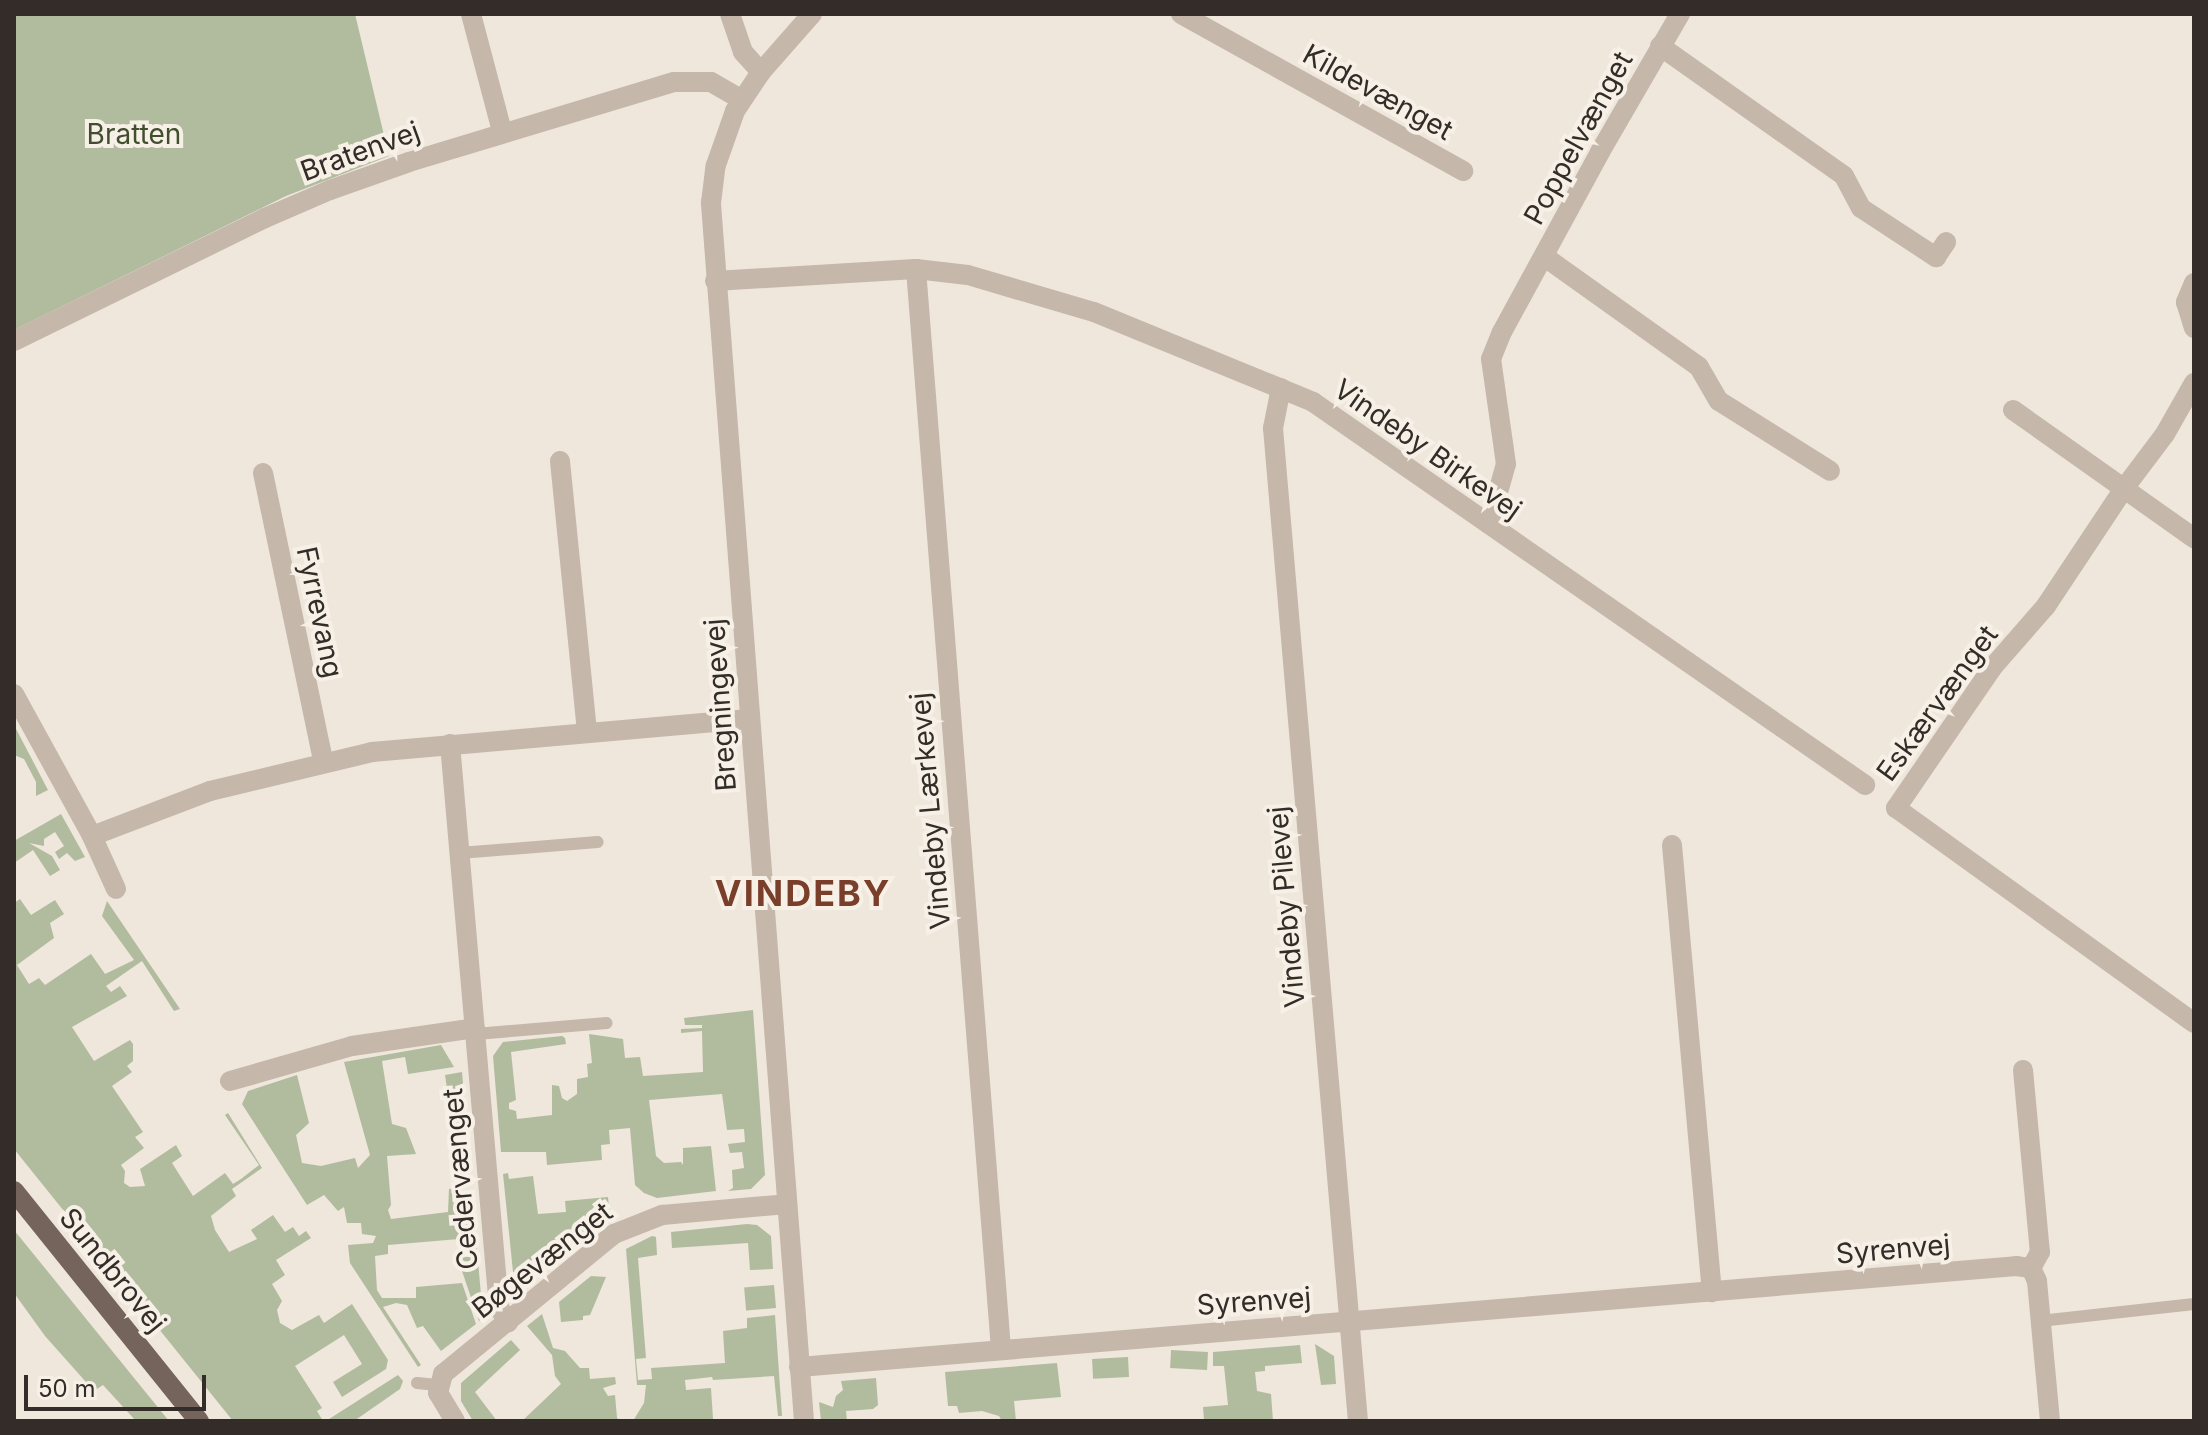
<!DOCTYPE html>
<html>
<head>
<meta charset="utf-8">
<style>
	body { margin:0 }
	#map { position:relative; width:2208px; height:1435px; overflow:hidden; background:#efe6dc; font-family:Inter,sans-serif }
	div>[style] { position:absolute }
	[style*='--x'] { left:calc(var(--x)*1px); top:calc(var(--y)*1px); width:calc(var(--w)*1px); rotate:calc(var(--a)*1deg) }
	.green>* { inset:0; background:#b1bc9e; transform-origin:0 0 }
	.service>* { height:12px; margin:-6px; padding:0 6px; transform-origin:6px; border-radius:6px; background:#c5b7a9 }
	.minor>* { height:20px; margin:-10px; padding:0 10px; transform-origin:10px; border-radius:10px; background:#c5b7a9 }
	.tertiary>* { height:20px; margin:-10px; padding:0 10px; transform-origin:10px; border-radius:10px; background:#c5b7a9 }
	.primary>* { height:20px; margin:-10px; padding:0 10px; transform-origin:10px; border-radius:10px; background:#74645b }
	span { translate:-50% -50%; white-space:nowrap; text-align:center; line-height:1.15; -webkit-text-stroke:8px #f7f0e7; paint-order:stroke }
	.street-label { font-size:28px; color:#332c28 }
	.park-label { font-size:28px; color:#424f2f }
	.district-label { font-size:36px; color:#793f2b; font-weight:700; letter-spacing:2px }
	.frame { position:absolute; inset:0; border:16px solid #332c28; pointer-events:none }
	.scale { position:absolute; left:24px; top:1375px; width:182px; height:36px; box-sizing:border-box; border:4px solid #332c28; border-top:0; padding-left:10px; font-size:24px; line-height:28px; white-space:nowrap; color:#332c28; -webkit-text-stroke:6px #f7f0e7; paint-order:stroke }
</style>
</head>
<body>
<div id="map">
	<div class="green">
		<i style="clip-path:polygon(14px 14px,355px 14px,389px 156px,286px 196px,14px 330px)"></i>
		<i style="clip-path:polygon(14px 725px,48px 790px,36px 796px,36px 782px,24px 759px,14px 755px)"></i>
		<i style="clip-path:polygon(61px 814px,85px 857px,75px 861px,67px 853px,59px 859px,55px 852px,64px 846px,55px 832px,44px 839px,44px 846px,29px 843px,52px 856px,60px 870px,50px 876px,33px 850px,14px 863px,14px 841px)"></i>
		<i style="clip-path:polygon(20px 899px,31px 915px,55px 900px,64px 914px,50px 923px,54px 938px,17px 965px,29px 984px,39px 978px,45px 985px,91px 954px,105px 974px,134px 960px,102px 916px,107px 901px,180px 1009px,174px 1011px,142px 961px,106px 986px,111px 992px,120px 986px,127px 996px,72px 1027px,94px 1061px,130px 1040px,133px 1044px,133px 1061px,127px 1066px,132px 1072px,112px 1086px,143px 1132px,135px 1137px,144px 1148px,121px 1165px,125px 1171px,124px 1183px,130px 1187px,145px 1186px,140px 1169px,176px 1145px,182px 1156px,172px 1163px,193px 1196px,225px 1173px,233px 1184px,241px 1179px,259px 1165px,225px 1115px,228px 1113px,262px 1168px,232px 1189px,236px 1196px,211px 1216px,215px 1230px,229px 1252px,257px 1239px,251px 1230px,273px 1215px,285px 1232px,293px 1227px,299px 1236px,306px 1231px,311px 1238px,276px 1260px,285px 1275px,272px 1284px,282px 1301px,277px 1310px,280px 1323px,292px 1330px,319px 1315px,324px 1323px,352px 1304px,388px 1360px,386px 1369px,342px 1397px,333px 1382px,362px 1364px,344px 1335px,295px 1366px,322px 1408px,317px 1411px,323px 1421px,233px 1421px,14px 1149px,14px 903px)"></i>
		<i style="clip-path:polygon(753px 1010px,765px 1175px,751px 1189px,728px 1191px,733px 1188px,732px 1170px,744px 1168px,742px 1152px,730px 1153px,728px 1144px,745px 1142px,744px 1129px,727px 1130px,722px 1094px,649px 1100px,656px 1156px,664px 1163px,681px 1162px,683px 1165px,683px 1148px,711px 1146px,716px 1191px,657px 1198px,644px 1193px,635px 1185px,630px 1128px,609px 1130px,610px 1144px,601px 1145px,602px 1160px,547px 1165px,546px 1152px,501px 1152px,493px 1056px,503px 1042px,562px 1036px,565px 1038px,566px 1044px,511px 1052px,516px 1100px,509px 1103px,509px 1109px,516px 1111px,517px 1119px,552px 1115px,552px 1085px,559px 1086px,562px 1098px,567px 1101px,577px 1094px,577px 1079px,588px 1077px,587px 1064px,592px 1063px,589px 1034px,623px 1039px,625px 1058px,640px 1057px,643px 1076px,703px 1072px,702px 1031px,681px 1033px,681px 1029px,702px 1028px,702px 1025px,685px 1025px,684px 1018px)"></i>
		<i style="clip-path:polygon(441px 1045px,454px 1067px,408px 1074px,405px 1057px,382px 1061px,392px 1124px,406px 1128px,416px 1154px,387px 1156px,391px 1205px,388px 1210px,391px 1219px,448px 1212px,449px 1189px,462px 1188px,462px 1213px,474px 1215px,483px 1318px,479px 1321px,462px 1271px,459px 1239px,388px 1245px,388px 1254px,375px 1256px,377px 1290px,382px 1298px,416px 1298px,416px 1287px,462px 1283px,476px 1324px,441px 1351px,423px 1326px,417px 1328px,407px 1305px,396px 1303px,383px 1307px,421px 1365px,418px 1367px,350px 1263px,348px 1245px,373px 1243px,376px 1236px,362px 1234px,361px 1223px,347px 1223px,344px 1207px,338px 1211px,324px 1195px,307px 1205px,242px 1104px,248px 1091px,297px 1075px,309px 1123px,296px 1135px,302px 1163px,321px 1166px,355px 1158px,358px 1168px,370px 1155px,344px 1062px)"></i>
		<i style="clip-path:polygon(462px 1072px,466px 1117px,453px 1130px,445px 1075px)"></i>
		<i style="clip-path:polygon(508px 1173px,509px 1179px,533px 1176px,538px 1214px,566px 1212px,565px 1201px,608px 1197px,610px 1217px,527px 1281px,513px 1272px,503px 1174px)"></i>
		<i style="clip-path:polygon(747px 1224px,757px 1225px,771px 1236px,773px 1269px,750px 1270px,748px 1243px,672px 1248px,671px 1232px)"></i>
		<i style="clip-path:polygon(14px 1230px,169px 1421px,136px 1421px,103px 1385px,94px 1391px,45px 1336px,14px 1293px)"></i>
		<i style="clip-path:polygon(652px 1236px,656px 1237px,657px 1255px,638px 1258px,646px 1358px,636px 1359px,638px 1380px,652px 1379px,651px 1368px,725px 1363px,723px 1331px,747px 1328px,747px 1318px,775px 1315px,782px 1416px,778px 1416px,774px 1376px,713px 1380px,712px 1377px,685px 1380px,686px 1390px,711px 1388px,713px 1419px,633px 1421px,644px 1403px,646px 1385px,637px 1385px,626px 1249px)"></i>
		<i style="clip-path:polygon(591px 1276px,606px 1277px,590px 1315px,583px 1316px,583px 1320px,561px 1322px,559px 1302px)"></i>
		<i style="left:774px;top:1285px;width:23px;height:30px;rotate:85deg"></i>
		<i style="clip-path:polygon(542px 1314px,553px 1348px,565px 1351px,580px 1368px,589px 1368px,590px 1379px,615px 1377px,616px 1384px,603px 1388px,608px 1396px,615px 1395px,617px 1418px,622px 1421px,522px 1421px,561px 1384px,555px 1376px,552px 1355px,527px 1326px)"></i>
		<i style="clip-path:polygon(511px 1340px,520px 1350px,475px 1392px,497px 1421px,473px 1421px,461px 1401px,461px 1383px)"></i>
		<i style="clip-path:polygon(1315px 1344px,1334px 1356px,1336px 1384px,1321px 1385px)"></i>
		<i style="clip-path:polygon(1300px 1345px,1302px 1363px,1265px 1366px,1265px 1371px,1255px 1372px,1257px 1391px,1271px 1394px,1273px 1421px,1193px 1421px,1204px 1420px,1203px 1407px,1228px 1405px,1224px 1366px,1213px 1366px,1213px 1352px)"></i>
		<i style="left:1208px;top:1352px;width:18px;height:37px;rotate:93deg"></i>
		<i style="left:1128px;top:1357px;width:20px;height:36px;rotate:87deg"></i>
		<i style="clip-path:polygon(1057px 1363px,1061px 1397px,1014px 1401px,1016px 1421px,1002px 1421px,999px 1416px,982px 1411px,959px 1413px,957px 1406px,948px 1406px,945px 1372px)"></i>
		<i style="clip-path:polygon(398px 1375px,403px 1381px,400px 1389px,354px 1421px,326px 1421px)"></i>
		<i style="clip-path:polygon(876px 1378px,878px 1405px,873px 1409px,846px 1411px,847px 1421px,821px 1421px,819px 1402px,833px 1407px,836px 1396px,843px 1390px,841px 1381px)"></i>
	</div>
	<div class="service">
		<i style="--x:459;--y:853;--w:139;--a:-4.5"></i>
		<i style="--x:476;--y:1034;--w:131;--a:-4.8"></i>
		<i style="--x:2040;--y:1321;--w:155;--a:-6.3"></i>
		<i style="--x:417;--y:1383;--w:20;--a:6"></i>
	</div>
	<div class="minor">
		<i style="--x:471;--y:14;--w:121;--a:75.2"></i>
		<i style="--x:730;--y:14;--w:40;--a:71.1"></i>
		<i style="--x:743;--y:52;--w:27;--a:48"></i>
		<i style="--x:1181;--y:14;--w:323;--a:29.1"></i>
		<i style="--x:1660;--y:46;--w:225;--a:35.2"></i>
		<i style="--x:1844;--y:176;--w:36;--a:62"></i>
		<i style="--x:1861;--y:208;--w:90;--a:33.2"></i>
		<i style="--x:1936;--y:257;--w:18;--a:-56"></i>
		<i style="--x:1545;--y:257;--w:189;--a:35.5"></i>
		<i style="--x:1699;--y:367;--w:39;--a:60"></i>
		<i style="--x:1719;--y:401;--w:131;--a:32.2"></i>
		<i style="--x:916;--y:269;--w:1083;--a:85.5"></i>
		<i style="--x:715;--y:281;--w:201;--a:-3.4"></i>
		<i style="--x:916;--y:269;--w:52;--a:6.6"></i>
		<i style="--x:968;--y:275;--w:131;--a:16.4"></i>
		<i style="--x:1094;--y:312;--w:237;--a:22.3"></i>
		<i style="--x:1313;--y:402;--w:672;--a:34.75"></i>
		<i style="--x:2194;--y:283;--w:21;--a:113"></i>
		<i style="--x:2186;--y:302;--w:27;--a:73"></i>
		<i style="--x:2194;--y:383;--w:59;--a:119.6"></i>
		<i style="--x:2165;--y:434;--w:66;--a:127"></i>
		<i style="--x:2125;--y:487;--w:143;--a:123.6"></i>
		<i style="--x:2046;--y:606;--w:82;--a:131.1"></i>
		<i style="--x:1992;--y:668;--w:170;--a:124.4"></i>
		<i style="--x:1896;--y:808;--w:367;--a:35.8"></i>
		<i style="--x:1281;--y:388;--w:41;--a:101.3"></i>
		<i style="--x:1273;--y:428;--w:997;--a:85.11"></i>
		<i style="--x:2013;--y:410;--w:222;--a:35.3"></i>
		<i style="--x:560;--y:461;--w:272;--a:84.3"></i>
		<i style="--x:263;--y:473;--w:294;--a:78.2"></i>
		<i style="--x:1489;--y:524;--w:62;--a:-74.2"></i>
		<i style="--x:1506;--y:464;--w:106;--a:-98.1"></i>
		<i style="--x:1491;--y:359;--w:29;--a:-68"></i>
		<i style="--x:1502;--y:332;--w:205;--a:-61.4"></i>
		<i style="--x:1600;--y:152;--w:160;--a:-59.9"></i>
		<i style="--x:14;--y:694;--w:162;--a:61.2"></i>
		<i style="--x:92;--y:836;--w:126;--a:-20.9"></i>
		<i style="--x:210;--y:791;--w:167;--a:-13.5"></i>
		<i style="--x:372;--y:752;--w:378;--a:-5"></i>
		<i style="--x:450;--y:744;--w:566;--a:85.03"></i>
		<i style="--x:499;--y:1308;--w:17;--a:57"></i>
		<i style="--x:92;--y:836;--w:58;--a:65.6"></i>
		<i style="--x:1672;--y:845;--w:449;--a:84.9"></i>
		<i style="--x:2023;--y:1070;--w:183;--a:84.7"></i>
		<i style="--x:2040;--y:1252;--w:18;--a:119"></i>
		<i style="--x:230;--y:1081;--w:127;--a:-16"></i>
		<i style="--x:352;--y:1046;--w:124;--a:-8.3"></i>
		<i style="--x:799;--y:1367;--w:1221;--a:-4.74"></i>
		<i style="--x:2016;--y:1266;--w:15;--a:8"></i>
		<i style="--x:2031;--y:1268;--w:14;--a:65"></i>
		<i style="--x:2037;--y:1281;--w:141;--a:84.7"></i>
		<i style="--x:455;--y:1421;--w:33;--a:-121"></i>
		<i style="--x:438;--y:1393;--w:20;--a:-75"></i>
		<i style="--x:443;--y:1374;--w:221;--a:-39.3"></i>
		<i style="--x:614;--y:1234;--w:52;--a:-21.6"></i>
		<i style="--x:662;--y:1215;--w:125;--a:-5"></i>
	</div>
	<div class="tertiary">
		<i style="--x:14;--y:341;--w:280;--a:-26.1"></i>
		<i style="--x:265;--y:218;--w:71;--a:-23.3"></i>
		<i style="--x:330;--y:190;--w:84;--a:-19.5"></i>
		<i style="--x:409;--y:162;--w:277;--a:-16.8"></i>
		<i style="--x:674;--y:82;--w:37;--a:0"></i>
		<i style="--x:711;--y:82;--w:34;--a:30"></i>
		<i style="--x:804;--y:1421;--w:1222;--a:-94.37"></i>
		<i style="--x:711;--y:203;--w:38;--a:-83"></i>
		<i style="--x:716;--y:165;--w:57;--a:-70.6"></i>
		<i style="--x:735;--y:111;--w:47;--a:-56.3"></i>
		<i style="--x:761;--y:72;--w:77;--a:-48.7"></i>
	</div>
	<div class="primary">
		<i style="--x:14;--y:1191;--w:295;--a:51.2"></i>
	</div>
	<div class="street-label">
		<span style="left:1378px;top:92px;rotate:29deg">Kildevænget</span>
		<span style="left:1578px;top:138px;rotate:-61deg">Poppelvænget</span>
		<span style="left:360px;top:151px;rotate:-20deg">Bratenvej</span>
		<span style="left:1428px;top:449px;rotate:35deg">Vindeby Birkevej</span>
		<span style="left:320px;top:612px;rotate:78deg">Fyrrevang</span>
		<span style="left:1937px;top:703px;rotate:-54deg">Eskærvænget</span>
		<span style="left:720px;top:705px;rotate:-94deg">Bregningevej</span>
		<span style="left:930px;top:811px;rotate:-95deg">Vindeby Lærkevej</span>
		<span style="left:1286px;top:907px;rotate:-95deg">Vindeby Pilevej</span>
		<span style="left:460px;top:1179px;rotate:-95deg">Cedervænget</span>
		<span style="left:1893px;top:1249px;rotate:-5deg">Syrenvej</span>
		<span style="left:542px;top:1260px;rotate:-38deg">Bøgevænget</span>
		<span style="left:113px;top:1270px;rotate:51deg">Sundbrovej</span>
		<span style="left:1254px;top:1301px;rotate:-4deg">Syrenvej</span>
	</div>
	<div class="park-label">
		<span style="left:134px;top:134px">Bratten</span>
	</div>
	<div class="district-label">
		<span style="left:803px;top:894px">VINDEBY</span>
	</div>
	<div class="frame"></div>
	<div class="scale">50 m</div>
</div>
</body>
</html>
